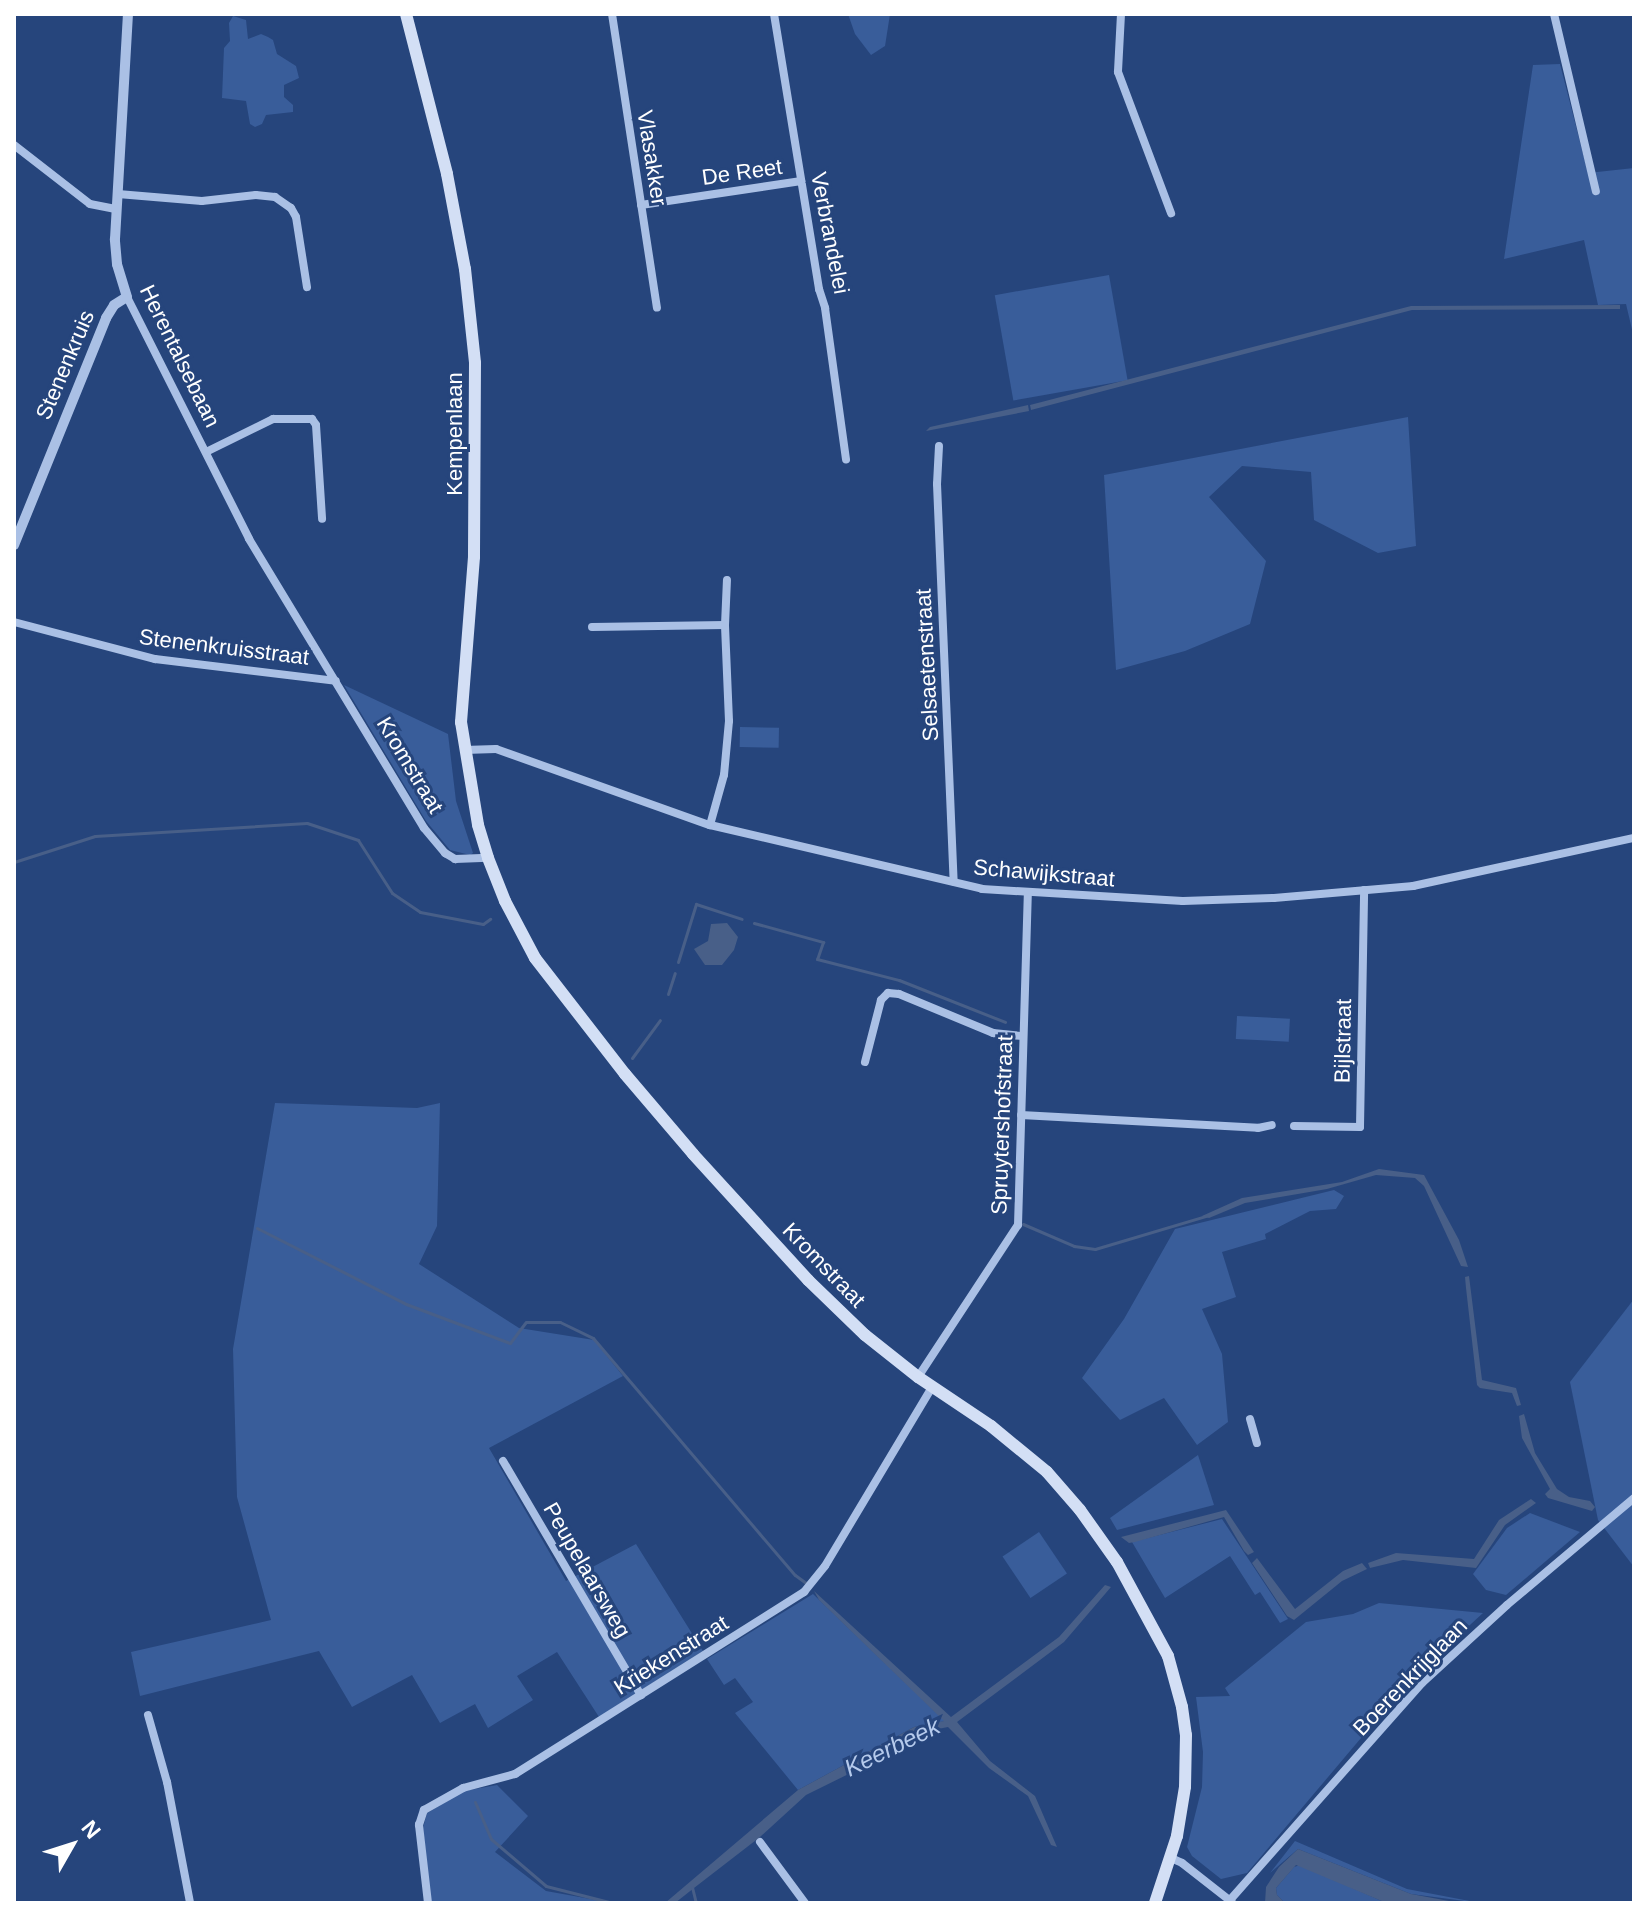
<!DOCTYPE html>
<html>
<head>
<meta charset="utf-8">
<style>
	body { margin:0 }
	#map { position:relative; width:1648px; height:1917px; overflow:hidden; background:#26457c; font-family:Helvetica,sans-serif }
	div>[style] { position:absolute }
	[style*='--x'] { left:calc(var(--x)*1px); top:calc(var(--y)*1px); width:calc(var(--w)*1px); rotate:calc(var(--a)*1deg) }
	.green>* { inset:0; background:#395d9a; transform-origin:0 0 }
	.water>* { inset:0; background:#485f88 }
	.stream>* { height:3px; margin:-1.5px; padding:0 1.5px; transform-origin:1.5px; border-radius:1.5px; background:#485f88 }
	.minor>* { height:8px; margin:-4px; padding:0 4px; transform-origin:4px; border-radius:4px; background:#aac0e5 }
	.tertiary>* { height:10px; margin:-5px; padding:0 5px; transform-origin:5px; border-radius:5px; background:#aac0e5 }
	.secondary>* { height:12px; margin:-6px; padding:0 6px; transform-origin:6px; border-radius:6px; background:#d3dff5 }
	span { translate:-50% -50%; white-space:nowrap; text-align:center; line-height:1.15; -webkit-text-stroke:6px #26457c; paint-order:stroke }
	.street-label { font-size:22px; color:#fff }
	.water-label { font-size:24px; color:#b5caec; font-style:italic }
	.frame { position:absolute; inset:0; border:16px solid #fff; pointer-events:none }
	.north { position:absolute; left:32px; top:1805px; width:80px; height:80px; -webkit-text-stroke:6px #26457c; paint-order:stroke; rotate:51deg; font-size:22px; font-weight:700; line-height:32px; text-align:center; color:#fff }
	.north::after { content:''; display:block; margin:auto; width:28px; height:36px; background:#fff; clip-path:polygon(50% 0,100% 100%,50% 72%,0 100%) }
</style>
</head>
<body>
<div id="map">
	<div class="green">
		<i style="clip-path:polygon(848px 14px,890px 14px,885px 46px,871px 55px,855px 34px)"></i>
		<i style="clip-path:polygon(233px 16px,246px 20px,248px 39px,261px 34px,268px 37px,273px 40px,277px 54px,296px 66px,299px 78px,284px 85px,284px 97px,293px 105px,293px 112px,266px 115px,262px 124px,255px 127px,250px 124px,246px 101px,222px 98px,224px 48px,230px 41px,229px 23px)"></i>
		<i style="clip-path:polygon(1560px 64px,1588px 173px,1634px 168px,1634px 338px,1626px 304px,1598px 305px,1584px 240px,1504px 259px,1533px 65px)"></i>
		<i style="left:1109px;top:275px;width:107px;height:116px;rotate:80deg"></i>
		<i style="clip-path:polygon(1408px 417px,1416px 546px,1378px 553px,1314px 520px,1311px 472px,1242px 466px,1209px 497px,1266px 561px,1250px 624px,1185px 651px,1116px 670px,1104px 475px)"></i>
		<i style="clip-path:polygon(344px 685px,448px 734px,456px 801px,473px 853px,470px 855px,450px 850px,426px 821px)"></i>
		<i style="left:740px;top:727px;width:39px;height:20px;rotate:1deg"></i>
		<i style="left:1237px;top:1016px;width:53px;height:23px;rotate:3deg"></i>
		<i style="clip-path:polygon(275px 1103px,417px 1108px,440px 1103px,437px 1226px,419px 1264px,519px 1328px,594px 1340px,623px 1376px,489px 1448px,566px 1581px,636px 1544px,703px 1651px,599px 1717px,557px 1652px,517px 1676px,533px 1700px,488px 1728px,475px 1704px,440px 1723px,412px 1675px,352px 1707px,319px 1651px,140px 1696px,131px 1652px,271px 1620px,237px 1497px,233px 1349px)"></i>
		<i style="clip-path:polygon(1334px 1190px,1344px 1196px,1336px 1209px,1310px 1211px,1265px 1234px,1266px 1239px,1222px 1252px,1236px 1297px,1202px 1309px,1222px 1354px,1228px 1422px,1197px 1445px,1164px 1398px,1120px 1420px,1082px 1378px,1124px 1319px,1175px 1229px)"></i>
		<i style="clip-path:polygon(1634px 1299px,1634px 1567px,1598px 1520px,1570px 1382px)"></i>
		<i style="clip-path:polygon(1198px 1455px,1214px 1505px,1117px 1530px,1110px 1518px)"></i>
		<i style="clip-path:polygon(1530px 1513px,1580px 1532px,1506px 1595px,1486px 1590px,1473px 1574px,1507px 1528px)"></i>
		<i style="clip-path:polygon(1222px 1519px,1288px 1619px,1280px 1623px,1260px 1592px,1255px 1595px,1230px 1556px,1165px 1598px,1132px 1542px)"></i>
		<i style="left:1039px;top:1532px;width:50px;height:44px;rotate:56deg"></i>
		<i style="clip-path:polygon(813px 1594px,945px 1721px,914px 1727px,798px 1790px,735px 1713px,753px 1702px,735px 1678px,724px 1685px,707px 1659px)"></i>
		<i style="clip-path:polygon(1379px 1603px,1483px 1613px,1410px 1680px,1247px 1873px,1221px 1879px,1192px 1856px,1187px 1847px,1202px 1787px,1203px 1752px,1196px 1697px,1230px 1696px,1225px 1688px,1306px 1622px,1353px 1614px)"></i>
		<i style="clip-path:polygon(497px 1785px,528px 1816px,495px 1852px,546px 1891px,613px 1903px,431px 1903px,423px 1828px,427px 1813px,464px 1791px)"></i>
		<i style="clip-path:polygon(1295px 1841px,1407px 1889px,1480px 1903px,1411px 1894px,1298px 1849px,1270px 1873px)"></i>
		<i style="clip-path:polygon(1300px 1865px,1384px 1902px,1393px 1903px,1285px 1903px,1277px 1895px,1276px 1888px,1294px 1867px)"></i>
	</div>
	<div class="water">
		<i style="clip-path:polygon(1620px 305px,1620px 309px,1412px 310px,1031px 410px,1030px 405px,1411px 306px)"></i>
		<i style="clip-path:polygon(1028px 405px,1029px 411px,926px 431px,930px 427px)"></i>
		<i style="clip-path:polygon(727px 923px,738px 937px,734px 950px,722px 965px,705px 965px,694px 949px,708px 941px,711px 924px)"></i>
		<i style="clip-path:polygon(1379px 1169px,1424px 1175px,1459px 1240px,1468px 1267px,1461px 1266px,1424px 1186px,1415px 1178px,1376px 1175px,1327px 1189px,1245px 1203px,1209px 1218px,1202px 1216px,1242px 1198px,1342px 1182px)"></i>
		<i style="clip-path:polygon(1469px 1276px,1482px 1380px,1516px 1388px,1521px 1405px,1517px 1406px,1512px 1393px,1480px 1388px,1477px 1385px,1466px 1288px,1465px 1277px)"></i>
		<i style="clip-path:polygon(1524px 1414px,1535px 1453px,1557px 1489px,1569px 1497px,1590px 1501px,1595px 1507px,1592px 1511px,1548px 1498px,1545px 1494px,1550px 1489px,1522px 1438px,1519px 1416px)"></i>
		<i style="clip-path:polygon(1531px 1499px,1536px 1503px,1505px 1525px,1476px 1568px,1403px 1560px,1370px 1568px,1368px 1563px,1396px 1553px,1474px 1559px,1499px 1520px)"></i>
		<i style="clip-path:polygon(1226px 1510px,1254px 1552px,1248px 1555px,1244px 1551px,1224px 1517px,1135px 1542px,1129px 1543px,1121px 1537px)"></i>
		<i style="clip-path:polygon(1257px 1558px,1295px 1609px,1343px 1571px,1362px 1563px,1367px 1569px,1342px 1581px,1294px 1620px,1287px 1616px,1252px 1563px)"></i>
		<i style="clip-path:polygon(1105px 1585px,1111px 1587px,1064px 1642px,957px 1722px,990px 1761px,1035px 1796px,1057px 1847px,1051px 1845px,1028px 1796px,989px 1768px,948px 1727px,918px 1733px,877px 1760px,806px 1795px,760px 1837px,694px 1888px,675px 1903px,665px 1903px,798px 1790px,914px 1727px,944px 1721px,819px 1600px,814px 1591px,951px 1717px,1059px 1637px)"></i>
		<i style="clip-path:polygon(1298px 1849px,1411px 1894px,1460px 1903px,1384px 1902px,1296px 1865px,1276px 1888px,1277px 1895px,1285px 1903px,1265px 1903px,1266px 1887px,1279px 1867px)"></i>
	</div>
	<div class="stream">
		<i style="--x:14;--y:862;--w:85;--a:-17.8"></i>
		<i style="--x:95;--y:836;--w:212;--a:-3.5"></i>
		<i style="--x:307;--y:823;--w:54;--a:18.4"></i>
		<i style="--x:358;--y:840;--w:63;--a:57.3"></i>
		<i style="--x:392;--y:893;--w:34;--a:34"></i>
		<i style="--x:420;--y:912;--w:64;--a:10.8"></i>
		<i style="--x:483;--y:924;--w:9;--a:-36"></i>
		<i style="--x:754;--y:923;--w:72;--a:15.4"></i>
		<i style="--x:823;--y:942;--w:18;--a:109"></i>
		<i style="--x:817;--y:959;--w:85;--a:14.4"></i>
		<i style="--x:899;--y:980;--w:114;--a:21.6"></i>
		<i style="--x:678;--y:962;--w:61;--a:-72.8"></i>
		<i style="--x:696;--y:904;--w:48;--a:18.1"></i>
		<i style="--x:668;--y:994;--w:22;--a:-72"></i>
		<i style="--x:632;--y:1058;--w:47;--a:-53.6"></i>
		<i style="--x:1023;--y:1224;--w:56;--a:23.3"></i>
		<i style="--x:1074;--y:1246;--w:21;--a:8"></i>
		<i style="--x:1095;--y:1249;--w:116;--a:-16.6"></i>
		<i style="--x:257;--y:1228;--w:167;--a:27"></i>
		<i style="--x:406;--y:1304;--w:111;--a:20.6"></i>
		<i style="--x:510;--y:1343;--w:26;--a:-53"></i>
		<i style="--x:526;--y:1322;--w:34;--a:0"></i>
		<i style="--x:560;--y:1322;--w:37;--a:26"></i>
		<i style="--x:593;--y:1338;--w:311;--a:49.6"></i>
		<i style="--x:795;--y:1575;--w:14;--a:36"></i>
		<i style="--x:475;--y:1802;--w:40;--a:66.6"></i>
		<i style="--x:491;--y:1839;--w:72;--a:40.5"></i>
		<i style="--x:546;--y:1886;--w:69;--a:14.2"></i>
		<i style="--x:692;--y:1887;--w:16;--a:76"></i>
	</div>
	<div class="minor">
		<i style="--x:612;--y:14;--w:297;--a:81.3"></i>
		<i style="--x:774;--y:14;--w:279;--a:80.7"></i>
		<i style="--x:819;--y:289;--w:20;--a:72"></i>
		<i style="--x:825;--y:308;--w:153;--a:82.1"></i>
		<i style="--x:1121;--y:14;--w:58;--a:93"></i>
		<i style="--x:1118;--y:72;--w:151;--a:69.4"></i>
		<i style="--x:1554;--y:14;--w:182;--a:76.7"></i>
		<i style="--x:14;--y:145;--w:96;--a:37.8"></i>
		<i style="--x:90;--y:204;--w:26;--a:11"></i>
		<i style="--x:118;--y:194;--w:84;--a:4.8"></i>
		<i style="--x:202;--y:201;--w:54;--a:-6.3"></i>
		<i style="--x:256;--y:195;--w:19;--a:6"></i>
		<i style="--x:275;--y:197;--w:19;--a:35"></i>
		<i style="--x:291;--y:208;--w:10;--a:61"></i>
		<i style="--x:296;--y:217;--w:71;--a:81.1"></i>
		<i style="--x:641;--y:205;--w:162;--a:-8.5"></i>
		<i style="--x:127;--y:297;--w:271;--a:63.2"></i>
		<i style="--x:249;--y:539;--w:338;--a:58.8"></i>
		<i style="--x:424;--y:828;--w:33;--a:50"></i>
		<i style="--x:445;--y:853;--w:12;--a:31"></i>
		<i style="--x:455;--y:859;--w:33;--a:-2"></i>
		<i style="--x:939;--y:446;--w:38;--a:93"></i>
		<i style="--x:937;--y:484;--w:398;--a:87.6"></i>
		<i style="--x:206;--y:452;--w:75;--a:-26.2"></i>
		<i style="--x:273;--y:419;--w:39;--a:0"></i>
		<i style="--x:312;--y:419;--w:7;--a:56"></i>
		<i style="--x:316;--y:425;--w:94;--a:86.3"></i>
		<i style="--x:14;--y:622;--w:146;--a:14.7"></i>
		<i style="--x:155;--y:659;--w:182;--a:6.9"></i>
		<i style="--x:592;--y:627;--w:133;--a:-0.9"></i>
		<i style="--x:464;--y:750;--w:32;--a:-2"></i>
		<i style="--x:496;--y:749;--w:227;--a:19.6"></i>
		<i style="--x:710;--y:825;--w:279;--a:13.2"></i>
		<i style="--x:982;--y:889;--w:201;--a:3.4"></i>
		<i style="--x:1183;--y:901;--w:91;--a:-1.9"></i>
		<i style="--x:1274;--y:898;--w:140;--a:-4.9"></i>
		<i style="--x:1413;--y:886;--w:226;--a:-12.3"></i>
		<i style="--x:710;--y:825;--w:52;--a:-74.4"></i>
		<i style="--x:724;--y:775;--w:54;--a:-84.7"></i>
		<i style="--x:729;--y:721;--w:96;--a:-92.4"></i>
		<i style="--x:725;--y:625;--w:45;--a:-87.5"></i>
		<i style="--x:865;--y:1062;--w:64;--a:-75.5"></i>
		<i style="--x:881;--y:1000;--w:10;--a:-45"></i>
		<i style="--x:888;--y:993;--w:11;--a:5"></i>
		<i style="--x:899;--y:994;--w:102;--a:22.5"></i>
		<i style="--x:993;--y:1033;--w:30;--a:6"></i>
		<i style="--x:1021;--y:1115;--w:237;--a:3.1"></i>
		<i style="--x:1258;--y:1128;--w:14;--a:-12"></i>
		<i style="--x:1294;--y:1126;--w:66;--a:0.9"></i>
		<i style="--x:1360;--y:1127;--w:237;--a:-89"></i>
		<i style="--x:918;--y:1377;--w:182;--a:-56.7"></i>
		<i style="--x:1018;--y:1225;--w:333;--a:-88.3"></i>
		<i style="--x:1250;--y:1419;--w:25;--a:74"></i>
		<i style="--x:503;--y:1461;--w:272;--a:59.5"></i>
		<i style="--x:148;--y:1715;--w:70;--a:74.2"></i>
		<i style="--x:167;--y:1782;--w:123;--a:79.2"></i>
		<i style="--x:760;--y:1842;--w:76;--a:53.6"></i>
		<i style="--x:1171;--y:1858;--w:12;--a:24"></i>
		<i style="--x:1182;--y:1863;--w:63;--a:38"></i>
		<i style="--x:1230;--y:1900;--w:290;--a:-48.5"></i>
		<i style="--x:1422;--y:1683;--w:115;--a:-42.5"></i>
		<i style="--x:1507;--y:1605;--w:166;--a:-40.1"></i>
		<i style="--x:428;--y:1903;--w:79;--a:-96.6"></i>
		<i style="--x:419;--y:1825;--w:16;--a:-72"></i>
		<i style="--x:424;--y:1810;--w:45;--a:-29.4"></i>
		<i style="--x:463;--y:1788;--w:54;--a:-15.1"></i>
		<i style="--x:515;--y:1774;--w:342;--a:-32.2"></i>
		<i style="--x:804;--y:1592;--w:33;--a:-51"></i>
		<i style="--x:825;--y:1566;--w:209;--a:-59.1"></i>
	</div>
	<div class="tertiary">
		<i style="--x:14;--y:545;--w:245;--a:-67.9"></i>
		<i style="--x:106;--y:318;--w:15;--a:-58"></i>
		<i style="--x:114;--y:305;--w:15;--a:-32"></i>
		<i style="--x:127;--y:297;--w:34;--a:-107"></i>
		<i style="--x:117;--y:264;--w:25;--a:-95"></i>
		<i style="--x:115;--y:239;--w:225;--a:-86.7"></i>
	</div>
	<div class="secondary">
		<i style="--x:406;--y:14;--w:165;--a:75.6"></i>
		<i style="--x:447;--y:174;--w:97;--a:79.3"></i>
		<i style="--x:465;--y:269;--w:95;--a:83.9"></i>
		<i style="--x:475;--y:363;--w:194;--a:90.3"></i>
		<i style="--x:474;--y:557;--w:166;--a:94.5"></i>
		<i style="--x:461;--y:722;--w:104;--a:80.6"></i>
		<i style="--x:478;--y:825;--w:34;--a:73"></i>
		<i style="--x:488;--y:858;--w:46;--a:68.4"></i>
		<i style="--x:505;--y:901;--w:64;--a:62.2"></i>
		<i style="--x:535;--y:958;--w:147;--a:52.2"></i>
		<i style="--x:625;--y:1074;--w:105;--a:49.6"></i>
		<i style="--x:693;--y:1154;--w:171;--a:47.6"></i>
		<i style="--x:808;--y:1280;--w:79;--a:44"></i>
		<i style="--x:865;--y:1335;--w:68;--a:38.4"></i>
		<i style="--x:918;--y:1377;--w:88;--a:33.9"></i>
		<i style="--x:991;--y:1426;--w:72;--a:39.4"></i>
		<i style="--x:1047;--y:1472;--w:50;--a:49"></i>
		<i style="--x:1080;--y:1510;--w:64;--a:54.6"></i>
		<i style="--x:1117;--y:1562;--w:107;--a:61.5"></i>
		<i style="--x:1168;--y:1656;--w:53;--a:74.6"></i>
		<i style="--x:1182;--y:1707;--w:28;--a:82"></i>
		<i style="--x:1186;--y:1735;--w:52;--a:91.1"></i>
		<i style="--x:1185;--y:1787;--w:50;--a:99.3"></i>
		<i style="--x:1177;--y:1836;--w:71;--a:108.2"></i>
	</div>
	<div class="street-label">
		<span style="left:652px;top:158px;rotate:81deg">Vlasakker</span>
		<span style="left:742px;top:172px;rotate:-8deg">De Reet</span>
		<span style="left:830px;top:233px;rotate:79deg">Verbrandelei</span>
		<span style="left:180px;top:356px;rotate:64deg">Herentalsebaan</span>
		<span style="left:65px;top:365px;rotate:-67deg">Stenenkruis</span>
		<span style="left:455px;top:434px;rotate:-90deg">Kempenlaan</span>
		<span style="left:224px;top:647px;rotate:7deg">Stenenkruisstraat</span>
		<span style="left:927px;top:665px;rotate:-93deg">Selsaetenstraat</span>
		<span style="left:410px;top:765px;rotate:59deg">Kromstraat</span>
		<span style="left:1044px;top:873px;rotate:5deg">Schawijkstraat</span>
		<span style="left:1343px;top:1041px;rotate:-89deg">Bijlstraat</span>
		<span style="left:1002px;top:1125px;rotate:-88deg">Spruytershofstraat</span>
		<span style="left:824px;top:1265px;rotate:46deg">Kromstraat</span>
		<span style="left:587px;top:1570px;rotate:60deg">Peupelaarsweg</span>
		<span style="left:671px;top:1655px;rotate:-32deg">Kriekenstraat</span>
		<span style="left:1410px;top:1677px;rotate:-46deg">Boerenkrijglaan</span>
	</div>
	<div class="water-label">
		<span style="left:892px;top:1747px;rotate:-26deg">Keerbeek</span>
	</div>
	<div class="frame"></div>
	<div class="north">N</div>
</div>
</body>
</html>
